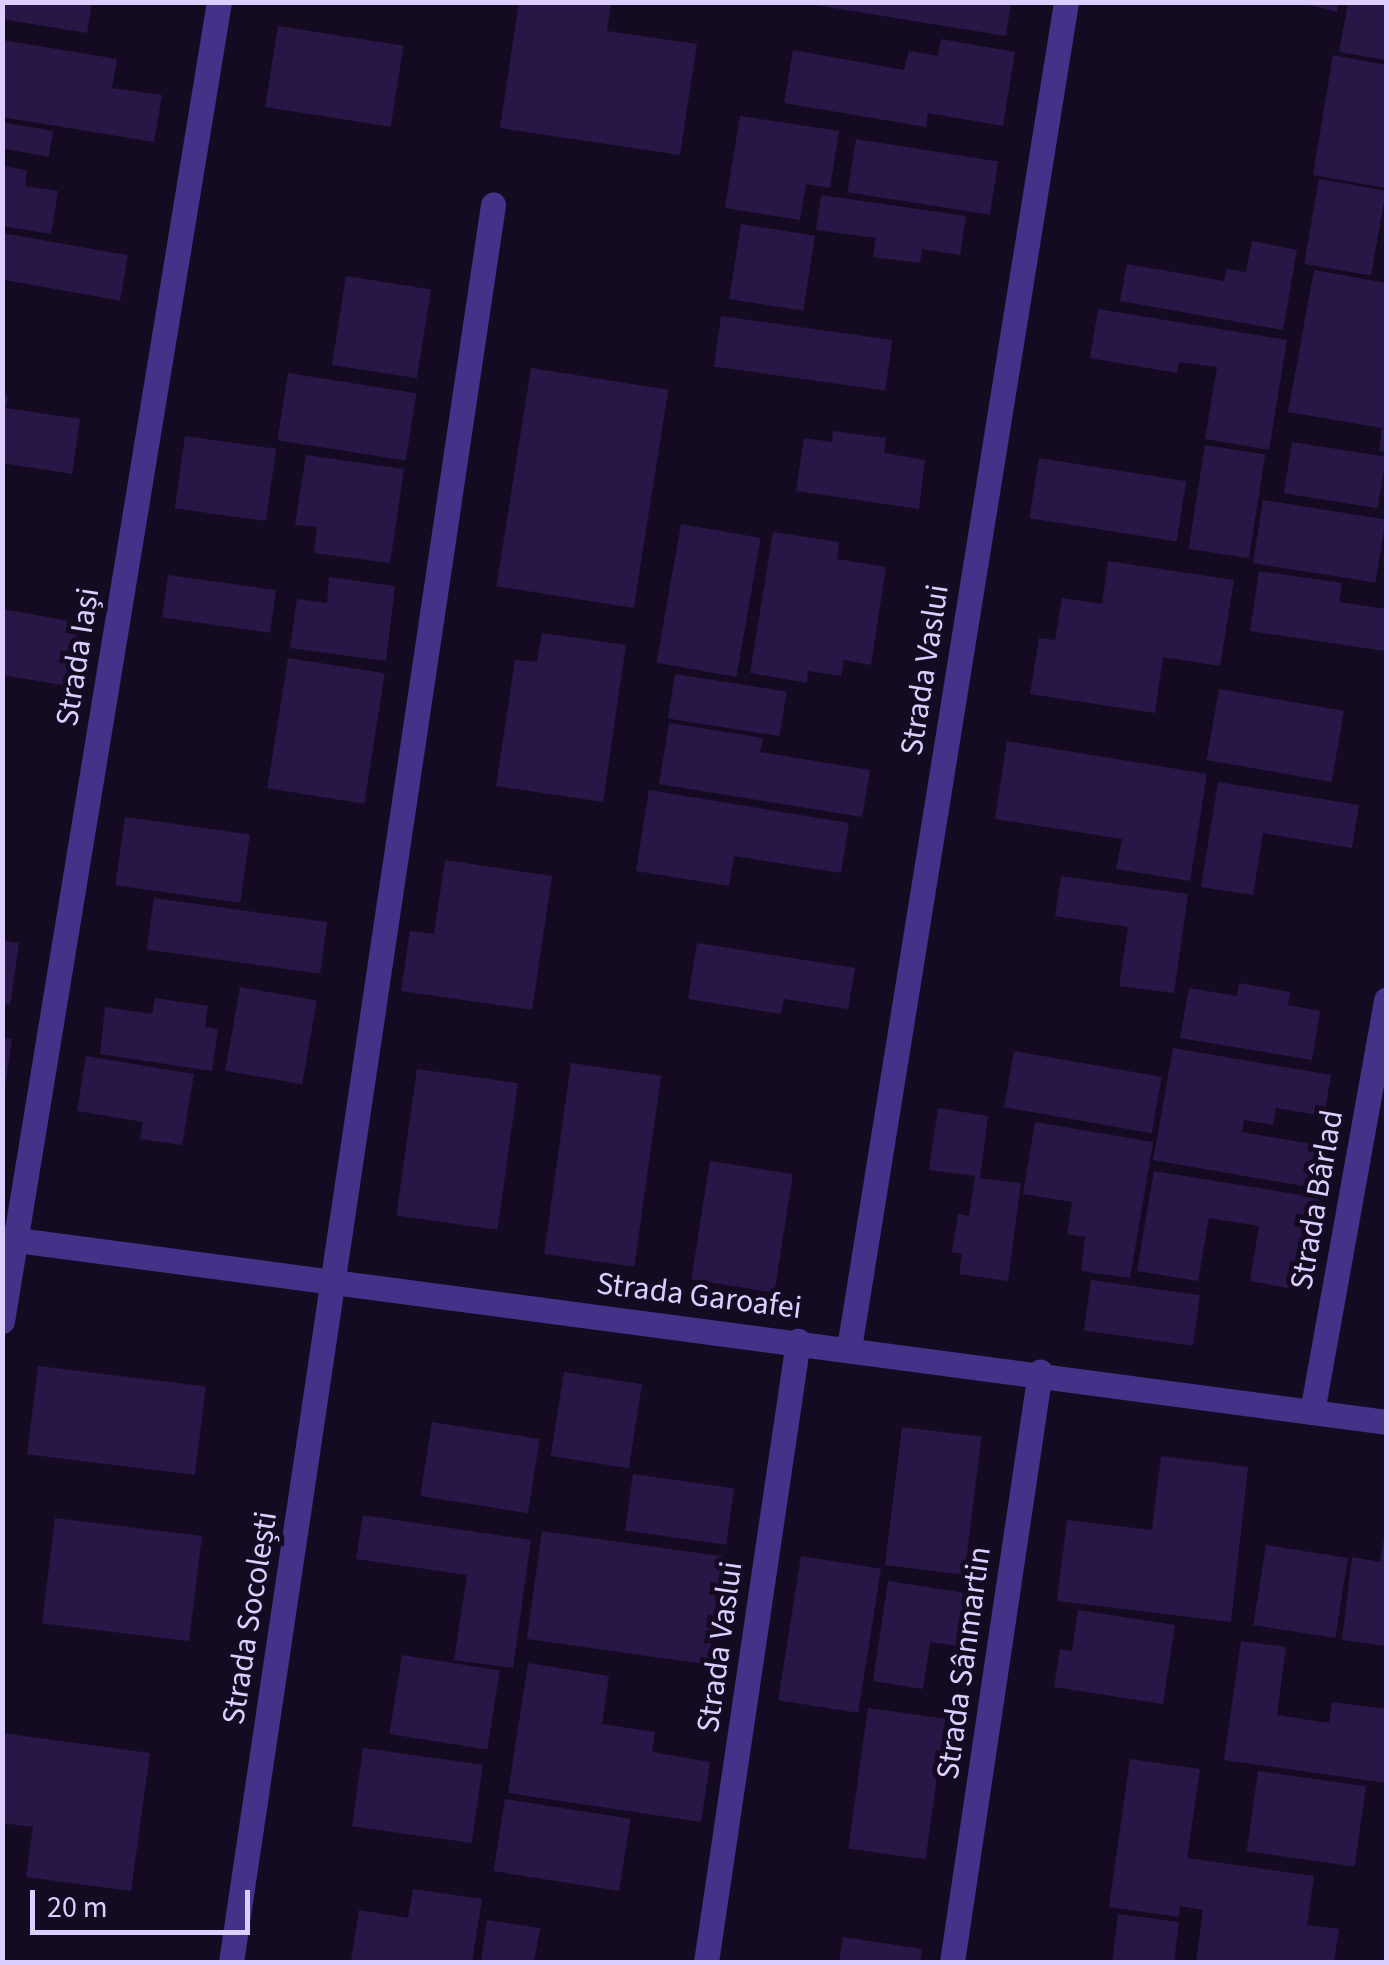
<!DOCTYPE html>
<html>
<head>
<meta charset="utf-8">
<style>
	body { margin:0 }
	#map { position:relative; width:1389px; height:1965px; overflow:hidden; background:#140b23; font-family:"Source Sans 3",sans-serif }
	div>[style] { position:absolute }
	[style*='--x'] { left:calc(var(--x)*1px); top:calc(var(--y)*1px); width:calc(var(--w)*1px); rotate:calc(var(--a)*1deg) }
	.building>* { inset:0; background:#281646; transform-origin:0 0 }
	.minor>* { height:25px; margin:-12.5px; padding:0 12.5px; transform-origin:12.5px; border-radius:12.5px; background:#433287 }
	span { translate:-50% -50%; white-space:nowrap; text-align:center; line-height:1.15; -webkit-text-stroke:10px #140b23; paint-order:stroke }
	.street-label { font-size:32px; color:#dcceff }
	.frame { position:absolute; inset:0; border:5px solid #dcceff; pointer-events:none }
	.scale { position:absolute; left:30px; top:1890px; width:220px; height:45px; box-sizing:border-box; border:5px solid #dcceff; border-top:0; padding-left:12px; font-size:30px; line-height:35px; white-space:nowrap; color:#dcceff; -webkit-text-stroke:8px #140b23; paint-order:stroke }
</style>
</head>
<body>
<div id="map">
	<div class="building">
		<i style="clip-path:polygon(2px 2px,92px 2px,87px 33px,2px 19px)"></i>
		<i style="clip-path:polygon(519px 2px,611px 2px,607px 31px,697px 44px,680px 155px,500px 128px)"></i>
		<i style="clip-path:polygon(797px 2px,1011px 2px,1006px 36px)"></i>
		<i style="clip-path:polygon(1298px 2px,1338px 2px,1337px 12px)"></i>
		<i style="clip-path:polygon(1348px 2px,1386px 2px,1386px 60px,1339px 52px)"></i>
		<i style="left:278px;top:26px;width:127px;height:82px;rotate:9deg"></i>
		<i style="clip-path:polygon(941px 39px,1015px 52px,1003px 126px,928px 113px,926px 127px,784px 103px,793px 50px,904px 70px,909px 51px,938px 56px)"></i>
		<i style="clip-path:polygon(2px 40px,117px 59px,112px 88px,162px 95px,154px 142px,2px 117px)"></i>
		<i style="clip-path:polygon(1333px 55px,1386px 65px,1386px 188px,1313px 175px)"></i>
		<i style="clip-path:polygon(740px 116px,839px 131px,830px 188px,806px 184px,800px 220px,725px 208px)"></i>
		<i style="left:2px;top:122px;width:52px;height:26px;rotate:10deg"></i>
		<i style="left:856px;top:139px;width:144px;height:54px;rotate:9deg"></i>
		<i style="clip-path:polygon(2px 166px,27px 170px,25px 186px,58px 191px,51px 234px,2px 226px)"></i>
		<i style="left:1319px;top:179px;width:68px;height:86px;rotate:10deg"></i>
		<i style="clip-path:polygon(821px 195px,966px 216px,960px 255px,922px 249px,920px 263px,873px 257px,876px 238px,816px 230px)"></i>
		<i style="left:741px;top:224px;width:75px;height:76px;rotate:9deg"></i>
		<i style="left:2px;top:233px;width:128px;height:46px;rotate:10deg"></i>
		<i style="clip-path:polygon(1252px 241px,1297px 250px,1283px 330px,1120px 301px,1127px 264px,1224px 281px,1226px 269px,1246px 272px)"></i>
		<i style="clip-path:polygon(1314px 270px,1386px 283px,1386px 452px,1379px 451px,1382px 428px,1288px 412px)"></i>
		<i style="left:346px;top:276px;width:86px;height:90px;rotate:9deg"></i>
		<i style="clip-path:polygon(1098px 309px,1287px 340px,1269px 450px,1205px 439px,1217px 367px,1179px 362px,1177px 373px,1090px 358px)"></i>
		<i style="left:721px;top:316px;width:173px;height:51px;rotate:8deg"></i>
		<i style="left:531px;top:368px;width:139px;height:221px;rotate:9deg"></i>
		<i style="left:288px;top:373px;width:130px;height:68px;rotate:9deg"></i>
		<i style="clip-path:polygon(2px 395px,8px 396px,6px 408px,80px 419px,72px 474px,2px 463px)"></i>
		<i style="clip-path:polygon(833px 431px,886px 438px,884px 453px,925px 460px,919px 509px,796px 491px,804px 438px,832px 442px)"></i>
		<i style="left:185px;top:436px;width:92px;height:73px;rotate:8deg"></i>
		<i style="left:1292px;top:442px;width:95px;height:52px;rotate:9deg"></i>
		<i style="left:1205px;top:445px;width:61px;height:105px;rotate:9deg"></i>
		<i style="clip-path:polygon(306px 455px,404px 469px,390px 563px,314px 553px,317px 527px,295px 525px)"></i>
		<i style="left:1039px;top:458px;width:149px;height:61px;rotate:9deg"></i>
		<i style="left:1263px;top:500px;width:124px;height:64px;rotate:9deg"></i>
		<i style="left:681px;top:524px;width:81px;height:141px;rotate:10deg"></i>
		<i style="clip-path:polygon(773px 532px,839px 542px,837px 559px,886px 567px,871px 665px,844px 660px,841px 676px,808px 671px,807px 683px,750px 673px)"></i>
		<i style="clip-path:polygon(1108px 561px,1234px 580px,1220px 666px,1163px 657px,1155px 713px,1030px 694px,1039px 638px,1055px 640px,1062px 598px,1102px 604px)"></i>
		<i style="clip-path:polygon(1259px 571px,1342px 583px,1339px 602px,1386px 609px,1385px 651px,1250px 631px)"></i>
		<i style="left:168px;top:575px;width:109px;height:43px;rotate:8deg"></i>
		<i style="clip-path:polygon(329px 577px,395px 586px,386px 661px,290px 648px,297px 599px,327px 603px)"></i>
		<i style="clip-path:polygon(2px 609px,80px 623px,68px 686px,2px 675px)"></i>
		<i style="clip-path:polygon(542px 633px,626px 645px,603px 802px,496px 786px,515px 660px,537px 662px)"></i>
		<i style="left:288px;top:658px;width:98px;height:132px;rotate:9deg"></i>
		<i style="left:675px;top:674px;width:113px;height:45px;rotate:9deg"></i>
		<i style="left:1219px;top:689px;width:127px;height:72px;rotate:10deg"></i>
		<i style="clip-path:polygon(669px 723px,763px 738px,760px 752px,870px 770px,862px 817px,659px 784px)"></i>
		<i style="clip-path:polygon(1007px 741px,1207px 774px,1190px 881px,1116px 869px,1122px 839px,995px 819px)"></i>
		<i style="clip-path:polygon(1218px 782px,1359px 805px,1352px 848px,1263px 833px,1253px 895px,1201px 887px)"></i>
		<i style="clip-path:polygon(649px 790px,849px 823px,841px 873px,734px 856px,729px 886px,636px 871px)"></i>
		<i style="left:125px;top:817px;width:126px;height:69px;rotate:8deg"></i>
		<i style="clip-path:polygon(445px 860px,552px 876px,532px 1010px,401px 991px,410px 931px,434px 934px)"></i>
		<i style="clip-path:polygon(1061px 876px,1188px 894px,1174px 993px,1119px 986px,1128px 927px,1055px 916px)"></i>
		<i style="left:154px;top:898px;width:175px;height:52px;rotate:8deg"></i>
		<i style="clip-path:polygon(2px 940px,19px 943px,10px 1005px,2px 1004px)"></i>
		<i style="clip-path:polygon(697px 943px,855px 968px,848px 1009px,784px 999px,781px 1014px,688px 999px)"></i>
		<i style="clip-path:polygon(1239px 983px,1290px 992px,1288px 1005px,1320px 1011px,1312px 1060px,1180px 1038px,1189px 988px,1237px 996px)"></i>
		<i style="left:240px;top:987px;width:78px;height:85px;rotate:10deg"></i>
		<i style="clip-path:polygon(155px 998px,208px 1006px,205px 1027px,218px 1029px,212px 1071px,100px 1054px,105px 1007px,152px 1014px)"></i>
		<i style="clip-path:polygon(2px 1038px,12px 1039px,5px 1086px,2px 1086px)"></i>
		<i style="clip-path:polygon(1173px 1048px,1331px 1075px,1324px 1116px,1276px 1108px,1273px 1125px,1244px 1120px,1242px 1132px,1329px 1147px,1320px 1189px,1153px 1160px)"></i>
		<i style="left:1014px;top:1051px;width:150px;height:57px;rotate:10deg"></i>
		<i style="clip-path:polygon(86px 1056px,194px 1074px,182px 1145px,140px 1139px,143px 1122px,77px 1111px)"></i>
		<i style="left:571px;top:1063px;width:91px;height:193px;rotate:8deg"></i>
		<i style="left:417px;top:1069px;width:102px;height:148px;rotate:8deg"></i>
		<i style="clip-path:polygon(938px 1108px,988px 1116px,980px 1178px,1021px 1183px,1008px 1281px,959px 1274px,962px 1254px,952px 1252px,958px 1214px,969px 1216px,975px 1176px,929px 1170px)"></i>
		<i style="clip-path:polygon(1035px 1122px,1153px 1142px,1130px 1278px,1081px 1271px,1085px 1237px,1067px 1234px,1072px 1202px,1023px 1194px)"></i>
		<i style="left:710px;top:1161px;width:84px;height:120px;rotate:9deg"></i>
		<i style="clip-path:polygon(1154px 1171px,1319px 1198px,1304px 1291px,1250px 1281px,1259px 1226px,1209px 1218px,1198px 1281px,1137px 1271px)"></i>
		<i style="left:1091px;top:1280px;width:110px;height:51px;rotate:8deg"></i>
		<i style="left:38px;top:1366px;width:169px;height:89px;rotate:7deg"></i>
		<i style="left:564px;top:1372px;width:79px;height:85px;rotate:9deg"></i>
		<i style="left:432px;top:1422px;width:109px;height:75px;rotate:9deg"></i>
		<i style="left:902px;top:1427px;width:80px;height:139px;rotate:7deg"></i>
		<i style="clip-path:polygon(1161px 1456px,1248px 1467px,1231px 1622px,1057px 1601px,1067px 1520px,1152px 1530px)"></i>
		<i style="left:633px;top:1474px;width:102px;height:57px;rotate:8deg"></i>
		<i style="clip-path:polygon(363px 1515px,531px 1540px,513px 1668px,454px 1660px,467px 1575px,356px 1559px)"></i>
		<i style="left:55px;top:1518px;width:148px;height:106px;rotate:7deg"></i>
		<i style="clip-path:polygon(1386px 1526px,1386px 1646px,1342px 1640px,1352px 1557px,1380px 1562px)"></i>
		<i style="left:542px;top:1531px;width:183px;height:109px;rotate:8deg"></i>
		<i style="left:1266px;top:1545px;width:83px;height:81px;rotate:9deg"></i>
		<i style="left:801px;top:1556px;width:81px;height:146px;rotate:9deg"></i>
		<i style="clip-path:polygon(888px 1581px,966px 1593px,958px 1646px,930px 1642px,923px 1689px,873px 1681px)"></i>
		<i style="clip-path:polygon(1078px 1610px,1175px 1625px,1163px 1704px,1054px 1687px,1060px 1649px,1072px 1651px)"></i>
		<i style="clip-path:polygon(1241px 1641px,1286px 1647px,1277px 1715px,1329px 1723px,1332px 1702px,1386px 1709px,1386px 1783px,1224px 1760px)"></i>
		<i style="left:402px;top:1655px;width:99px;height:80px;rotate:9deg"></i>
		<i style="clip-path:polygon(528px 1663px,609px 1676px,602px 1724px,655px 1732px,652px 1752px,710px 1762px,701px 1822px,508px 1793px)"></i>
		<i style="left:868px;top:1708px;width:78px;height:142px;rotate:8deg"></i>
		<i style="clip-path:polygon(2px 1733px,150px 1753px,131px 1891px,26px 1877px,33px 1827px,2px 1823px)"></i>
		<i style="left:363px;top:1748px;width:121px;height:79px;rotate:8deg"></i>
		<i style="clip-path:polygon(1130px 1759px,1200px 1769px,1187px 1858px,1314px 1876px,1307px 1925px,1339px 1929px,1334px 1962px,1196px 1962px,1203px 1910px,1180px 1906px,1179px 1917px,1109px 1907px)"></i>
		<i style="left:1258px;top:1771px;width:109px;height:81px;rotate:8deg"></i>
		<i style="left:505px;top:1799px;width:127px;height:73px;rotate:9deg"></i>
		<i style="clip-path:polygon(413px 1889px,482px 1899px,472px 1962px,351px 1961px,359px 1910px,408px 1918px)"></i>
		<i style="clip-path:polygon(1118px 1914px,1179px 1922px,1174px 1962px,1112px 1962px)"></i>
		<i style="clip-path:polygon(487px 1920px,540px 1928px,534px 1962px,481px 1962px)"></i>
		<i style="clip-path:polygon(843px 1937px,922px 1949px,920px 1962px,839px 1962px)"></i>
	</div>
	<div class="minor">
		<i style="--x:2;--y:1238;--w:1396;--a:7.57"></i>
		<i style="--x:2;--y:1321;--w:1337;--a:-80.66"></i>
		<i style="--x:849;--y:1348;--w:1363;--a:-80.84"></i>
		<i style="--x:1312;--y:1412;--w:419;--a:-79.8"></i>
		<i style="--x:231;--y:1962;--w:1777;--a:-81.52"></i>
		<i style="--x:706;--y:1962;--w:628;--a:-81.57"></i>
		<i style="--x:952;--y:1962;--w:597;--a:-81.52"></i>
	</div>
	<div class="street-label">
		<span style="left:78px;top:657px;rotate:-81deg">Strada Iași</span>
		<span style="left:925px;top:670px;rotate:-81deg">Strada Vaslui</span>
		<span style="left:1317px;top:1200px;rotate:-80deg">Strada Bârlad</span>
		<span style="left:699px;top:1296px;rotate:7deg">Strada Garoafei</span>
		<span style="left:250px;top:1618px;rotate:-81deg">Strada Socolești</span>
		<span style="left:720px;top:1647px;rotate:-82deg">Strada Vaslui</span>
		<span style="left:964px;top:1663px;rotate:-82deg">Strada Sânmartin</span>
	</div>
	<div class="frame"></div>
	<div class="scale">20 m</div>
</div>
</body>
</html>
